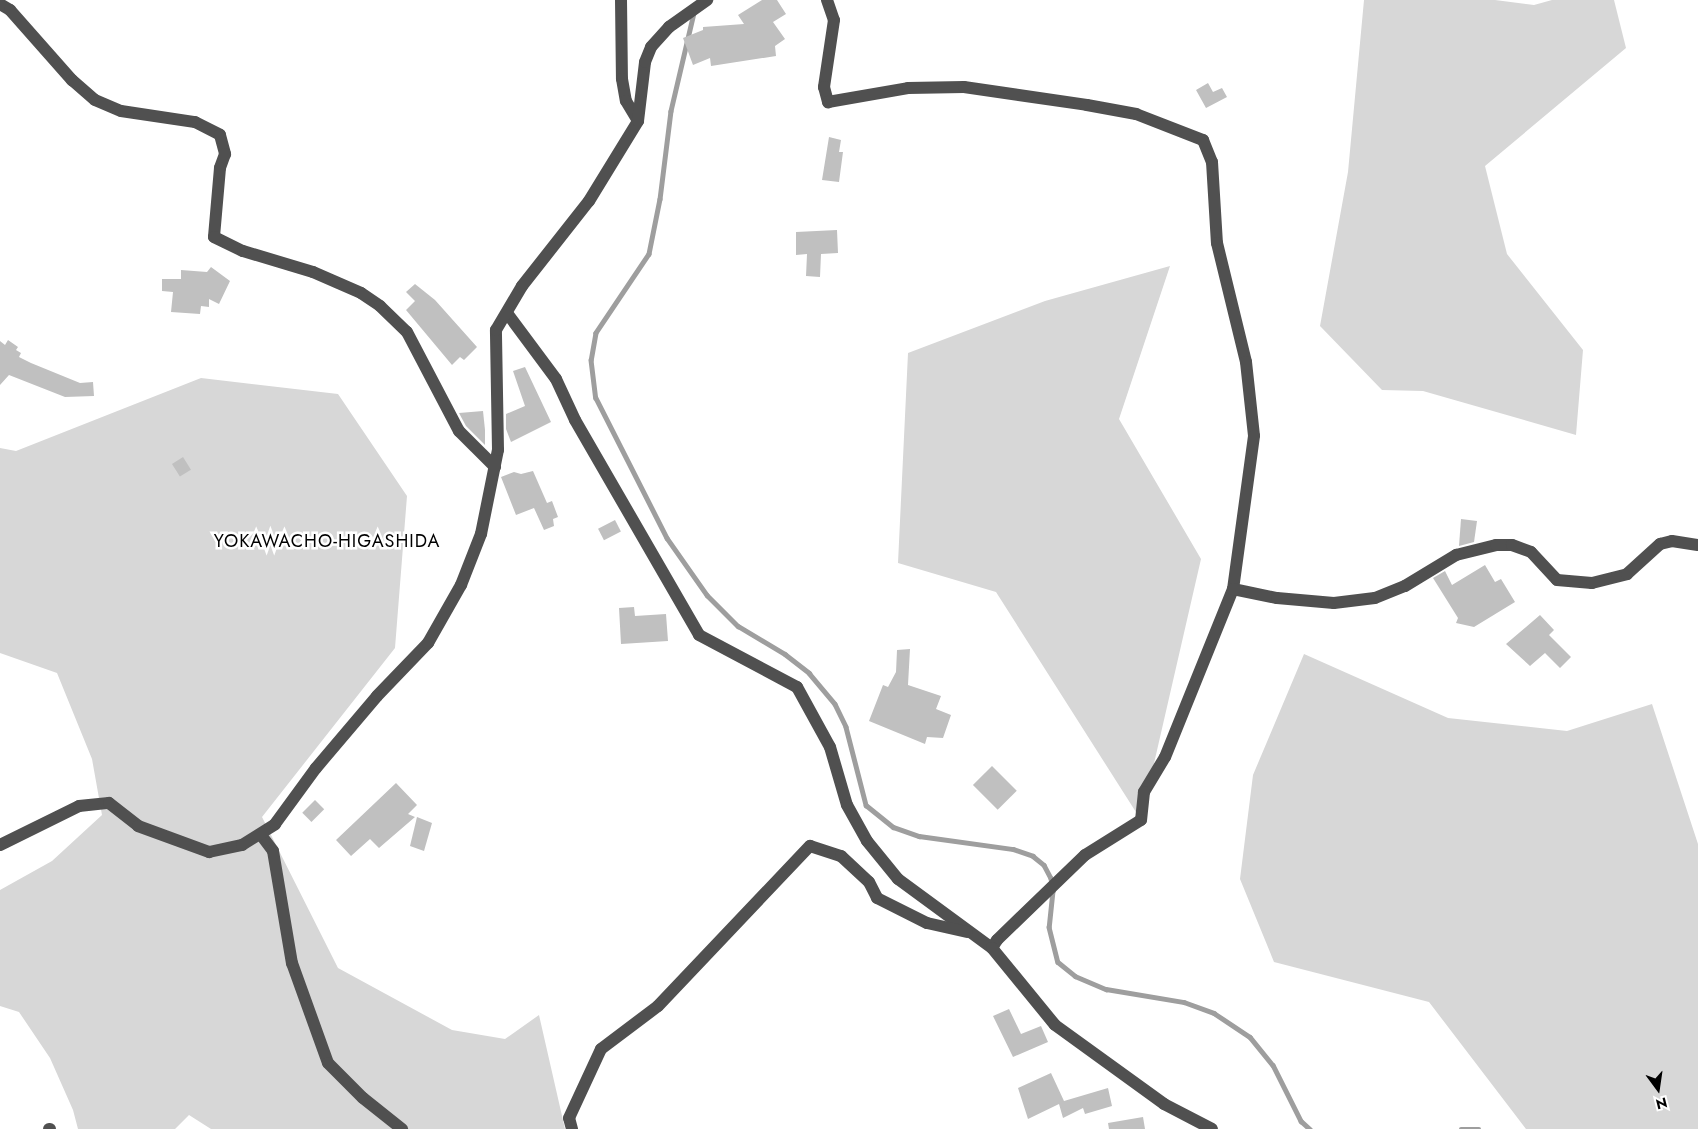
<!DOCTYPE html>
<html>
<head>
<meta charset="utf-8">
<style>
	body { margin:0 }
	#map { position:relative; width:1698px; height:1129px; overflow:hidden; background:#fff; font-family:Jost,sans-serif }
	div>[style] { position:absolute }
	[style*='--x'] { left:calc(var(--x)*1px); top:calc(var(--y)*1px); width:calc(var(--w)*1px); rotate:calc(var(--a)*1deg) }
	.green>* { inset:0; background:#d7d7d7 }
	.stream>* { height:4.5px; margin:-2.25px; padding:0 2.25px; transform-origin:2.25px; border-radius:2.25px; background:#9e9e9e }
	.building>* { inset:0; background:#c0c0c0; transform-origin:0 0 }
	.minor>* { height:12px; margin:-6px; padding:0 6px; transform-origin:6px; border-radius:6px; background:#505050 }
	span { translate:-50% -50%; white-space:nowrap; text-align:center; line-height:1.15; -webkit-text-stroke:5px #fff; paint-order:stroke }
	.quarter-label { font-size:18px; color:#000; letter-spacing:1px }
	.north { position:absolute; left:1633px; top:1064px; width:50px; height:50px; -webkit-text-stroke:4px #fff; paint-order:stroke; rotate:166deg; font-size:14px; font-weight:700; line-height:20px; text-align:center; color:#000 }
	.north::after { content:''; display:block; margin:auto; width:18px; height:22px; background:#000; clip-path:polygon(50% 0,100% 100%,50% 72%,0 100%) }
</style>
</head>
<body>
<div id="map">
	<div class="green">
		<i style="clip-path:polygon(1364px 0,1495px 0,1534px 5px,1552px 0,1614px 0,1626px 48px,1485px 166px,1507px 254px,1583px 350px,1576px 435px,1423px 391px,1382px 390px,1320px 326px,1348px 172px)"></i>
		<i style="clip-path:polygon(1170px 266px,1119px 419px,1201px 559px,1141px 820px,996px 592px,898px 563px,908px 353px,1045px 301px)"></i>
		<i style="clip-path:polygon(201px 378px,338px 394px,407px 496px,395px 648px,262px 817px,338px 968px,452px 1030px,505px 1039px,539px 1015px,565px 1129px,211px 1129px,189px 1115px,175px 1129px,78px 1129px,73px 1110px,50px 1058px,19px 1012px,0 1006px,0 890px,52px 861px,102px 815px,92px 759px,57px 673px,0 653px,0 448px,16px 451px)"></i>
		<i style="clip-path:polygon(1304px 654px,1448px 718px,1567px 731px,1652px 704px,1698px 844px,1698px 1129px,1526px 1129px,1429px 1002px,1274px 962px,1240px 879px,1253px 775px)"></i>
	</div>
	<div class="stream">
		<i style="--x:694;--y:13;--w:101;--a:103.2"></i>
		<i style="--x:671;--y:111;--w:89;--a:97.1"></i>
		<i style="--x:660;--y:199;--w:56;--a:101.3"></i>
		<i style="--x:649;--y:254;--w:95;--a:123.9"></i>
		<i style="--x:596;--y:333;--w:27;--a:100"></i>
		<i style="--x:591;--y:360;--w:38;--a:83"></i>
		<i style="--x:596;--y:398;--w:157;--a:63.1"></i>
		<i style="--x:667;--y:538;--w:70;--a:54.9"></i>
		<i style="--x:707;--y:595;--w:44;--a:45"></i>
		<i style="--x:738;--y:626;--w:55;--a:30.8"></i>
		<i style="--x:785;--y:654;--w:31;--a:38"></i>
		<i style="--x:809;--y:673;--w:40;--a:50"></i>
		<i style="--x:835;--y:704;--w:25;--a:64"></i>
		<i style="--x:846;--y:727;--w:81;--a:75.6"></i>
		<i style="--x:866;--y:805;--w:35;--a:39"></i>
		<i style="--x:893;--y:827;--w:28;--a:19"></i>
		<i style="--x:919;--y:836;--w:95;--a:7.9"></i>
		<i style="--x:1013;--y:849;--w:21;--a:19"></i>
		<i style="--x:1033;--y:856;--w:14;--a:39"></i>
		<i style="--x:1044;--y:865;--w:15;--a:62"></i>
		<i style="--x:1051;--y:878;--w:13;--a:81"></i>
		<i style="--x:1053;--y:891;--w:36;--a:96"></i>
		<i style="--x:1049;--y:927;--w:36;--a:76"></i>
		<i style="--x:1058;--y:962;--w:22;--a:39"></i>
		<i style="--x:1075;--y:976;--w:34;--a:23"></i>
		<i style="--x:1106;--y:989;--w:79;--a:9.5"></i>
		<i style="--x:1184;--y:1002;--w:32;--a:20"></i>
		<i style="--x:1214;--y:1013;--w:43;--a:33.7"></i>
		<i style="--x:1250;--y:1037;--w:36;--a:51"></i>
		<i style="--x:1273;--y:1065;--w:63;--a:63.4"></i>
		<i style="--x:1301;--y:1121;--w:12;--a:42"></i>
		<i style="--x:1461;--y:1129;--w:18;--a:0"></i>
	</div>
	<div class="building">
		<i style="clip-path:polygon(762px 0,777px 0,786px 14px,773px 22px,785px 39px,775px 46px,776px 56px,711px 66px,710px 58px,693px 65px,683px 38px,703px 30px,703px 27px,744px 24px,738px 15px)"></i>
		<i style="clip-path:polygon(1208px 83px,1213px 92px,1222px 88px,1227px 97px,1206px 108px,1196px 90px)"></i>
		<i style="clip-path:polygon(829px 137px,841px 140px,839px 152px,843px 152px,839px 182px,822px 180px)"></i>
		<i style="clip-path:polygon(837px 230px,838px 253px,821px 254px,820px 277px,806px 276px,807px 254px,796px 255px,796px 232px)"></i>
		<i style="clip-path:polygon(211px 267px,230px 281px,219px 304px,209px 299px,209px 307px,201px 306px,200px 314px,171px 312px,173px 292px,162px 291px,162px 279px,181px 279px,181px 270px,207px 272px)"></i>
		<i style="clip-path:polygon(415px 284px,435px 300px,477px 347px,464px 360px,460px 357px,452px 365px,406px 310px,415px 301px,406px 292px)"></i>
		<i style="clip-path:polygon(8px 340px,18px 347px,16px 350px,21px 353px,19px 357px,31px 363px,80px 383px,93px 382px,94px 396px,65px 397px,9px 375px,0 385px,0 341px,5px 345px)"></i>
		<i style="clip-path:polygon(525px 367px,551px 422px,511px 442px,506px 429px,506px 414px,525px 406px,513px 371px)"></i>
		<i style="clip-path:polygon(483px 411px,485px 430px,485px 445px,466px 426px,459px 413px)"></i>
		<i style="left:183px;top:457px;width:15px;height:13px;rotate:58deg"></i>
		<i style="clip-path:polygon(533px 471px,547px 503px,552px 501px,558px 517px,553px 519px,554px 526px,544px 530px,534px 508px,516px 515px,501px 477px,514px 472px,521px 474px)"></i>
		<i style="clip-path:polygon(1461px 519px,1477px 521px,1474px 542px,1459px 546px)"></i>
		<i style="left:615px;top:520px;width:13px;height:19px;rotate:63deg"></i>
		<i style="clip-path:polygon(1485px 565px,1495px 582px,1501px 579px,1515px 602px,1474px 627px,1456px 623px,1458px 618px,1433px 578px,1445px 571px,1452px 585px)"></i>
		<i style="clip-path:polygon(634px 607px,635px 616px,666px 614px,668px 641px,621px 644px,619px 608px)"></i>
		<i style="clip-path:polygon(1540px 615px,1554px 630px,1549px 635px,1571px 657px,1560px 668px,1545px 653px,1530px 666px,1506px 644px)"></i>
		<i style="clip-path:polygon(910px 649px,908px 685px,941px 696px,936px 709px,951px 715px,943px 738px,927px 737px,925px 744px,869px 721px,883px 685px,888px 687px,896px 672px,897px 650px)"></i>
		<i style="left:992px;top:766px;width:35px;height:27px;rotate:45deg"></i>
		<i style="clip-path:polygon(396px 783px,417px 805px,408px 814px,415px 817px,379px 848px,370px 839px,351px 856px,336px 840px)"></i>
		<i style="left:315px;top:800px;width:13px;height:18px;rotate:45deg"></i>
		<i style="clip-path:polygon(417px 817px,432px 823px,424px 851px,410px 846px)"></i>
		<i style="clip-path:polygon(1009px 1009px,1021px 1034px,1041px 1026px,1048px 1042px,1013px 1057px,993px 1016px)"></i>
		<i style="clip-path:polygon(1051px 1073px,1064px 1101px,1108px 1088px,1112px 1106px,1085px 1114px,1083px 1108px,1063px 1118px,1059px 1104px,1028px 1119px,1018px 1088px)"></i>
		<i style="clip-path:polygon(1143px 1117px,1145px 1129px,1109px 1129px,1108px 1123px)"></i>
	</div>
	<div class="minor">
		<i style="--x:621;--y:0;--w:79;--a:89.3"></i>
		<i style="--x:622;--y:79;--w:22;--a:80"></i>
		<i style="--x:626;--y:101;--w:23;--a:59"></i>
		<i style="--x:827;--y:0;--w:21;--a:71"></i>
		<i style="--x:834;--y:20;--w:68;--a:98.5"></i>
		<i style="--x:824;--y:87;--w:16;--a:75"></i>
		<i style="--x:828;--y:102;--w:81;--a:-9.9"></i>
		<i style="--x:908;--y:88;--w:56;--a:-1"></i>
		<i style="--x:964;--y:87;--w:124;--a:8.3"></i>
		<i style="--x:1087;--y:105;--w:50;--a:10.4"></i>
		<i style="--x:1136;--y:114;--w:72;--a:21.2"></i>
		<i style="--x:1203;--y:140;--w:24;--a:68"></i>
		<i style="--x:1212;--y:162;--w:81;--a:86.5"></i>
		<i style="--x:1217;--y:243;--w:122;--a:76.3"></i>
		<i style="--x:1246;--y:362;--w:74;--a:83.8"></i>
		<i style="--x:1254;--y:436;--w:154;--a:97.8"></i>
		<i style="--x:1233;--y:589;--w:181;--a:112"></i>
		<i style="--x:1165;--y:757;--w:41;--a:121"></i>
		<i style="--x:1144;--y:792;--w:28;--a:96"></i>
		<i style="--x:1141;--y:820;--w:66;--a:148"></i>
		<i style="--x:1085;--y:855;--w:122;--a:136"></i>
		<i style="--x:997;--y:940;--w:9;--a:122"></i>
		<i style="--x:0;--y:4;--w:12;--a:31"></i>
		<i style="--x:10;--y:10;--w:94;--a:48.5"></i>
		<i style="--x:72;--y:80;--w:30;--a:41"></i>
		<i style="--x:95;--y:100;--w:28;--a:23"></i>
		<i style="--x:121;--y:111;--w:75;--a:8.5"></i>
		<i style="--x:195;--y:122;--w:28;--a:27"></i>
		<i style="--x:220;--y:135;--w:20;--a:75"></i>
		<i style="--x:225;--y:154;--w:15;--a:110"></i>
		<i style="--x:220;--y:168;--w:69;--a:95"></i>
		<i style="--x:214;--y:237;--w:32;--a:26"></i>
		<i style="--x:243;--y:251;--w:73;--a:16.7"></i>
		<i style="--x:313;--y:272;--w:52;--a:23.6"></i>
		<i style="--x:361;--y:293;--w:23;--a:34"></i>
		<i style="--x:380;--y:306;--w:37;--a:44"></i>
		<i style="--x:407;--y:332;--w:112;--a:62.3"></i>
		<i style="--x:459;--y:431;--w:51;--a:45"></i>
		<i style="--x:507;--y:313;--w:82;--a:53.4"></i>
		<i style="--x:556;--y:379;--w:45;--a:65.1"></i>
		<i style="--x:575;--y:420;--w:248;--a:60"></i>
		<i style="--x:699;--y:635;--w:111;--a:28"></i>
		<i style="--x:797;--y:687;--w:68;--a:61.2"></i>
		<i style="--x:830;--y:747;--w:60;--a:73.7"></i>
		<i style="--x:847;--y:805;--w:41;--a:60.9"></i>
		<i style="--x:867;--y:841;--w:49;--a:50.8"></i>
		<i style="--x:898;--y:879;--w:117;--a:36.3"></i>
		<i style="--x:992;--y:948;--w:99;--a:50.7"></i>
		<i style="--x:1055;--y:1025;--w:135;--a:35.9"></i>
		<i style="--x:1164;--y:1104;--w:54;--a:27.5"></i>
		<i style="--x:1233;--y:589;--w:45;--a:11.6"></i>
		<i style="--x:1277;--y:598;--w:57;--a:5"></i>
		<i style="--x:1334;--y:603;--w:41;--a:-7"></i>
		<i style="--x:1375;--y:598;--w:32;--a:-22"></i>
		<i style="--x:1405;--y:586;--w:60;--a:-31.3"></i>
		<i style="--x:1456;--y:555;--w:41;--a:-14"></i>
		<i style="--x:1496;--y:545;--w:16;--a:0"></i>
		<i style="--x:1512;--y:545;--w:20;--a:20"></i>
		<i style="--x:1531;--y:552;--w:38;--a:47"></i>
		<i style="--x:1557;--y:580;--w:35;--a:5"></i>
		<i style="--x:1592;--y:583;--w:36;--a:-14"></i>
		<i style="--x:1627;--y:574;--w:45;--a:-42.3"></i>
		<i style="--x:1660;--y:544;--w:12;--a:-14"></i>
		<i style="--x:1672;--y:541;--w:26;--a:9"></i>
		<i style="--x:261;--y:835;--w:20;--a:53"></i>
		<i style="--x:273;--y:851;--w:114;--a:80.4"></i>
		<i style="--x:292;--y:963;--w:106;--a:70.2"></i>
		<i style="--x:328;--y:1063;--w:49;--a:45"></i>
		<i style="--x:363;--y:1098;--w:50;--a:38.5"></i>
		<i style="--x:0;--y:845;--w:88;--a:-26.3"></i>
		<i style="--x:79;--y:806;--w:30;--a:-6"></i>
		<i style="--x:109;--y:803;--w:37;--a:38"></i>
		<i style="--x:138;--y:826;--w:76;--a:20.1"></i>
		<i style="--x:209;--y:852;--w:34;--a:-12"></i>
		<i style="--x:242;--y:845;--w:39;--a:-32"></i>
		<i style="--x:275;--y:824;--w:69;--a:-53.8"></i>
		<i style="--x:316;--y:768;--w:94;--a:-49.7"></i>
		<i style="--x:377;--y:696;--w:74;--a:-46.1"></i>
		<i style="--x:428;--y:643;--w:67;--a:-60.4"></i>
		<i style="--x:461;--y:585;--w:55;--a:-68.6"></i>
		<i style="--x:481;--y:534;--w:86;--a:-78.6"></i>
		<i style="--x:498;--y:450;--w:120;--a:-91"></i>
		<i style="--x:496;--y:330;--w:51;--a:-59.4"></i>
		<i style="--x:522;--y:286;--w:108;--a:-51.8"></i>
		<i style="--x:589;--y:201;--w:94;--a:-58.5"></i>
		<i style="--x:638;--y:121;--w:59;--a:-83.2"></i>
		<i style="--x:645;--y:62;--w:16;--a:-68"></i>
		<i style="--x:651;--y:47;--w:27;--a:-48"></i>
		<i style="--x:669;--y:27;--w:47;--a:-35.4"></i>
		<i style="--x:49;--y:1129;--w:1;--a:0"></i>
		<i style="--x:572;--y:1129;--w:11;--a:-105"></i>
		<i style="--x:569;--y:1118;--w:76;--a:-65.1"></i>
		<i style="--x:601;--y:1049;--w:71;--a:-37"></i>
		<i style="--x:658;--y:1006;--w:221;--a:-46.5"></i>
		<i style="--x:810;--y:846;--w:33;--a:18"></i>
		<i style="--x:841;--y:856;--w:38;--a:43"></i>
		<i style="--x:869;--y:882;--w:18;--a:63"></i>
		<i style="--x:877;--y:898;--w:56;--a:26.6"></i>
		<i style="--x:927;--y:923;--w:41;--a:12.7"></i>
	</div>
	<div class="quarter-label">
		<span style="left:327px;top:541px">YOKAWACHO-HIGASHIDA</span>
	</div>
	<div class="north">N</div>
</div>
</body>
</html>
